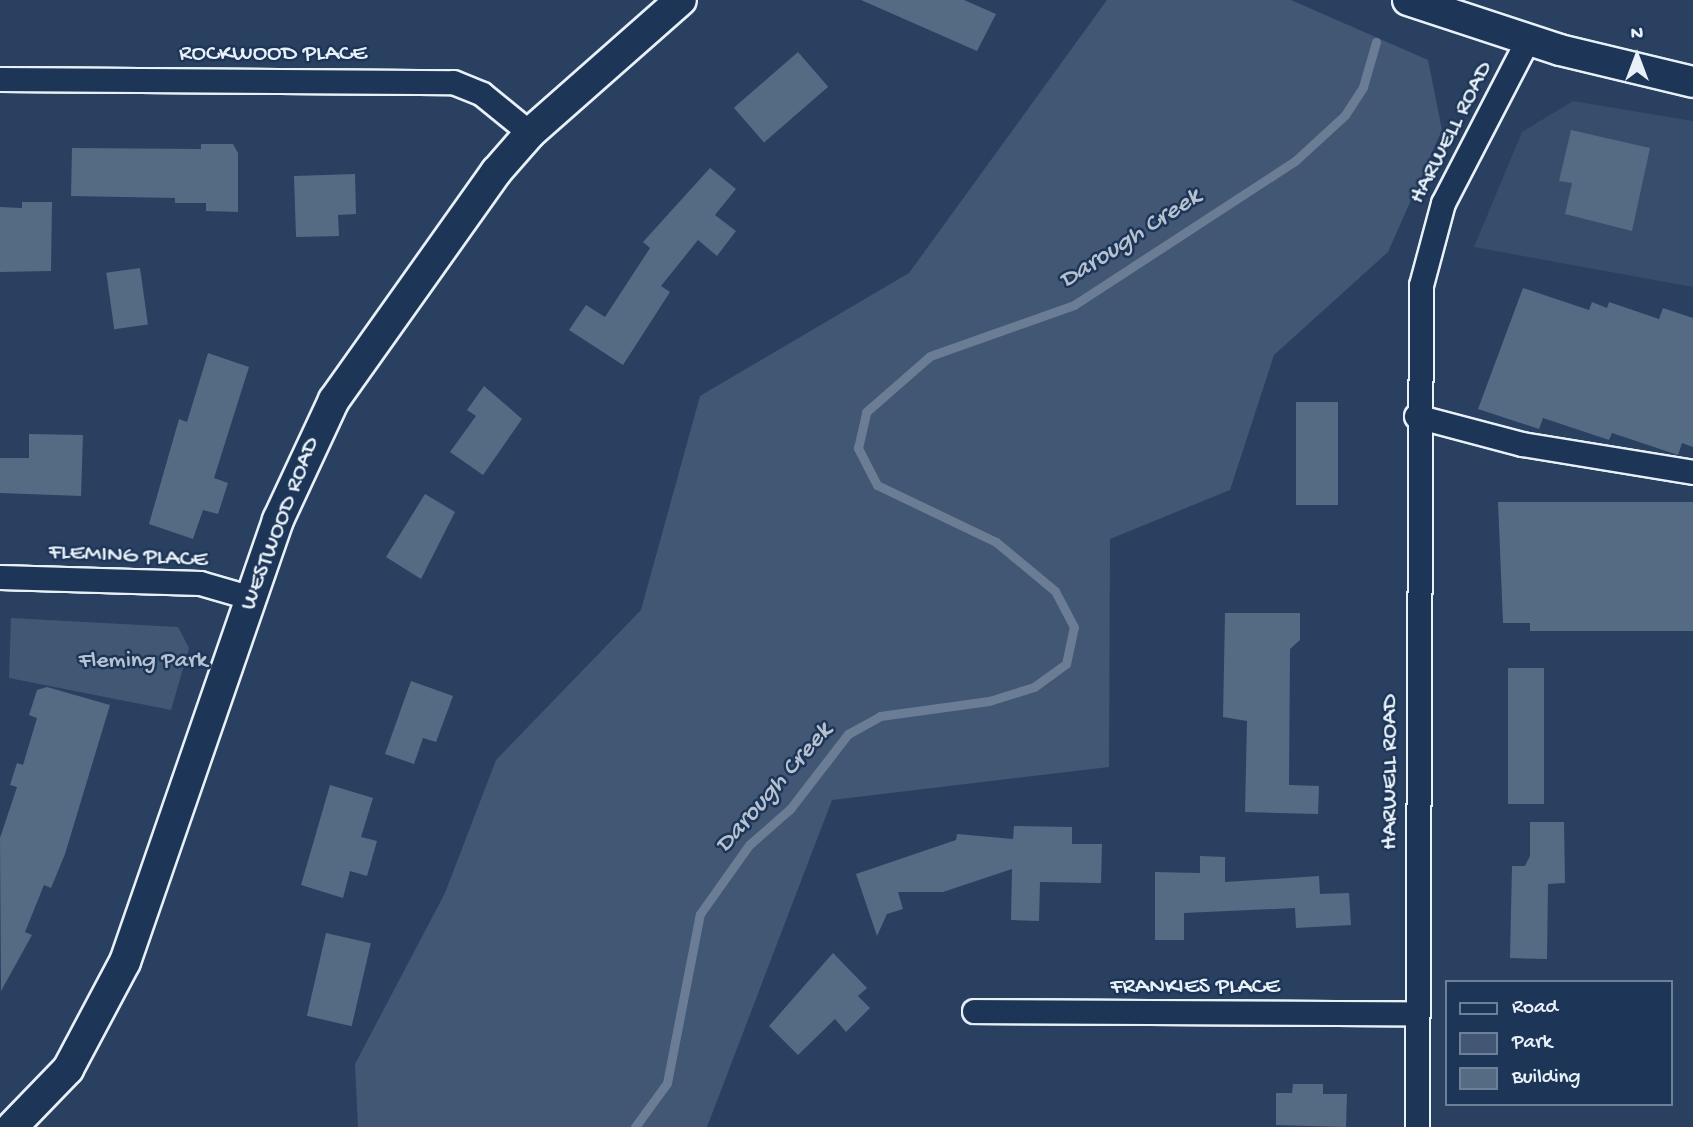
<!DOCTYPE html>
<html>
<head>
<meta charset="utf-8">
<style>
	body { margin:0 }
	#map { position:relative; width:1693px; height:1127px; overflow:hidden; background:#294061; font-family:"Gochi Hand",sans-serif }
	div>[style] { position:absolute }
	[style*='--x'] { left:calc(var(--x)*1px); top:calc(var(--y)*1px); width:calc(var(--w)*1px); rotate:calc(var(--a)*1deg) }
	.built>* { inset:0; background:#364d6b }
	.green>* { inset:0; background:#415774 }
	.stream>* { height:9px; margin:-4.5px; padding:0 4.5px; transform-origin:4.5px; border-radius:4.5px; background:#6b7c95 }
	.building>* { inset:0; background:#556a83; transform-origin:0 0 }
	.roads { filter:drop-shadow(2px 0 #e8f1f8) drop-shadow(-2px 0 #e8f1f8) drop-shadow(0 2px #e8f1f8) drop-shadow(0 -2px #e8f1f8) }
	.minor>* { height:23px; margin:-11.5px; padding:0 11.5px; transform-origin:11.5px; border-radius:11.5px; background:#1d3557 }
	.tertiary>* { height:30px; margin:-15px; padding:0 15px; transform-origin:15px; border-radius:15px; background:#1d3557 }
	span { translate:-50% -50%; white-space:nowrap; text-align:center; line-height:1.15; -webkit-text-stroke:5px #1d3557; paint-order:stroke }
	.street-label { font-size:24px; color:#e8f1f8 }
	.park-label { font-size:24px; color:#b6c3d0 }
	.water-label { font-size:26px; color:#b6c2d0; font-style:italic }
	.legend { position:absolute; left:1445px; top:980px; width:228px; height:126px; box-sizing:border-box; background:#1d3557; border:2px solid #6e8097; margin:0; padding:9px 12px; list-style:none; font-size:21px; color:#e8f1f8 }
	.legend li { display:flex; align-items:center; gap:14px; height:35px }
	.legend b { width:35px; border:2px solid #6e8097 }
	.north { position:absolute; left:1602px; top:21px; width:70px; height:70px; -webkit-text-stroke:5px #1d3557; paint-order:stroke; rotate:0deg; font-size:19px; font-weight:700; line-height:28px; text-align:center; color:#e8f1f8 }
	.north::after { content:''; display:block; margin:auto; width:24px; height:32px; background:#e8f1f8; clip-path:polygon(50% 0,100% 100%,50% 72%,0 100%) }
</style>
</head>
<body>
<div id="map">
	<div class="built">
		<i style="clip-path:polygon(1573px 101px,1693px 121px,1693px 287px,1474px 247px,1522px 132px)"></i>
	</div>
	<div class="green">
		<i style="clip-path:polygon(1107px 0,1291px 0,1428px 60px,1442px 130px,1388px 252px,1274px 355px,1230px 490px,1110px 539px,1109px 767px,832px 800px,707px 1127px,358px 1127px,355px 1064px,445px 893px,496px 760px,641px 610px,700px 396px,909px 273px)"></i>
		<i style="clip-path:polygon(11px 618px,178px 627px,189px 648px,171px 710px,9px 678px)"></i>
	</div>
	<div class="stream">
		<i style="--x:635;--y:1127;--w:54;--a:-54"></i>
		<i style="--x:667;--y:1083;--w:172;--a:-79"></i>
		<i style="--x:700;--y:914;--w:85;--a:-54.6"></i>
		<i style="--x:749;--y:845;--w:55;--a:-41.3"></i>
		<i style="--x:790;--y:809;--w:95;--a:-52.3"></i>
		<i style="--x:848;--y:734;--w:37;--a:-29"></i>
		<i style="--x:880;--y:716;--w:110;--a:-7.8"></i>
		<i style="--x:989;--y:701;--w:47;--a:-17.3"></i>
		<i style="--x:1034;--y:687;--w:39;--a:-36"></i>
		<i style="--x:1066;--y:664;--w:38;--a:-78"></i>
		<i style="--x:1074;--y:627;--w:41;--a:-117.8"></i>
		<i style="--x:1055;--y:591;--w:77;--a:-140.3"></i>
		<i style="--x:996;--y:542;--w:132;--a:-154.4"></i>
		<i style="--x:877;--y:485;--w:42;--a:-117.2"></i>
		<i style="--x:858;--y:448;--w:37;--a:-77"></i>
		<i style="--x:866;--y:412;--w:85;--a:-41.2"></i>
		<i style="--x:930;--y:356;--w:153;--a:-19.5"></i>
		<i style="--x:1074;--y:305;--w:264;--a:-33.1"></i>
		<i style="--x:1295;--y:161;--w:68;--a:-42.6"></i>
		<i style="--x:1345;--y:115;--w:33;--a:-57"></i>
		<i style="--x:1363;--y:87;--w:47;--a:-73.9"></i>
	</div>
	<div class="building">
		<i style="clip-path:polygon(861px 0,964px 0,996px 14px,977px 51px)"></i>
		<i style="left:798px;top:52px;width:46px;height:85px;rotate:49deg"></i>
		<i style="clip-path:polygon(1571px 130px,1650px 148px,1632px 231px,1565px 214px,1572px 183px,1559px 181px)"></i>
		<i style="clip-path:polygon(201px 144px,233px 144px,238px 153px,238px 212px,206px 211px,206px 203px,175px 203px,175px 198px,71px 196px,72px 148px,201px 149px)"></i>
		<i style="clip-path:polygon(710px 168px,736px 189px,715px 215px,736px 231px,717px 256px,698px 240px,661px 286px,670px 292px,623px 365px,569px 330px,586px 305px,605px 317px,650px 248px,643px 242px)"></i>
		<i style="clip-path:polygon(355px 174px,356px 214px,338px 215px,339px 236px,296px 237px,294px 176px)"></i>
		<i style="clip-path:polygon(22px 202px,52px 202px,51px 271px,0 272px,0 207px,22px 208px)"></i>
		<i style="left:140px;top:268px;width:57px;height:34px;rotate:82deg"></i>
		<i style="clip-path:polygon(1523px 288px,1589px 310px,1592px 302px,1607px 308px,1609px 302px,1659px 319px,1663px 308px,1693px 318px,1693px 447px,1682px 443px,1678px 455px,1612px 433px,1609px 440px,1543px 418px,1539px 429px,1478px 409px)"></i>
		<i style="clip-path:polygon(208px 353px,249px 367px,214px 478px,228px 483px,218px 514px,203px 510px,193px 539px,149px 524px,179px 419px,187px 422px)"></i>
		<i style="clip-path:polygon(484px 386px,522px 419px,483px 475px,450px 452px,476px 416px,467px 410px)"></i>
		<i style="left:1296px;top:402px;width:42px;height:103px"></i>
		<i style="clip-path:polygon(29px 434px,83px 435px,81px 496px,0 493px,0 458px,29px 458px)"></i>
		<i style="clip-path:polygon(425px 494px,455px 512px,421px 579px,386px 557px)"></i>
		<i style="clip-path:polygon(1498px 502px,1693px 502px,1693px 631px,1530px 631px,1530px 623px,1503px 623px)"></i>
		<i style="clip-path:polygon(1225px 613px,1300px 613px,1300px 640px,1290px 649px,1289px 785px,1319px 786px,1318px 814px,1245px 812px,1247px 721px,1223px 717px)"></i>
		<i style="left:1508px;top:668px;width:36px;height:136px"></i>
		<i style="clip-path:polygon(411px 681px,453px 696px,436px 742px,423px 738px,414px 764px,385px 754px)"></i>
		<i style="clip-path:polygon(47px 687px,110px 705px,65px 854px,51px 888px,44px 885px,25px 932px,32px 935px,1px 991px,0 838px,17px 787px,10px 785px,17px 763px,23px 765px,37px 718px,29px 715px,37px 690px)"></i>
		<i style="clip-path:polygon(330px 785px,373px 798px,361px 837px,377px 841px,367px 876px,350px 871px,343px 898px,301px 885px)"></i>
		<i style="clip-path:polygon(1530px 822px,1564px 822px,1565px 883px,1548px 884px,1547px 959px,1510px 958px,1512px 866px,1525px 866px,1530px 856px)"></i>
		<i style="clip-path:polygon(1014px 826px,1072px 827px,1072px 844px,1102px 844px,1101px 883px,1040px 882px,1039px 921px,1011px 920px,1012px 869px,943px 892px,898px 892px,903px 909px,887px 914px,877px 936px,856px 874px,956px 840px,957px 834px,1013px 839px)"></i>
		<i style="clip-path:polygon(1200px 856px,1225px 857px,1225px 882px,1319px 876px,1320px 894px,1349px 893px,1351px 925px,1296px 928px,1295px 908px,1184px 913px,1184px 940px,1155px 940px,1155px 872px,1200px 873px)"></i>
		<i style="left:326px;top:933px;width:46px;height:85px;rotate:13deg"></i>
		<i style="clip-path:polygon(833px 953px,867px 988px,858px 996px,870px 1008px,846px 1032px,835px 1019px,798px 1055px,769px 1026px)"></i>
		<i style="clip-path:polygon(1293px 1084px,1323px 1084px,1323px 1094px,1347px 1094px,1346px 1127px,1276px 1125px,1276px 1093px,1292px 1093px)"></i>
	</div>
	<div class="roads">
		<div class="minor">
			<i style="--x:0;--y:79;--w:453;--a:0.4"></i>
			<i style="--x:453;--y:82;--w:31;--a:22"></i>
			<i style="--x:482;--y:94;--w:62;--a:39.1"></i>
			<i style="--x:1416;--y:416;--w:110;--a:14.8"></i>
			<i style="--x:1522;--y:444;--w:173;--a:9.3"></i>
			<i style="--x:0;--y:577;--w:200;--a:1.7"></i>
			<i style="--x:200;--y:583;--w:54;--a:16.1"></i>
			<i style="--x:974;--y:1011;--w:443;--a:0.3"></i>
			<i style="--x:1417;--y:1127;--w:842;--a:-89.73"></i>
			<i style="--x:1421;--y:285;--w:85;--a:-75"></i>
			<i style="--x:1443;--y:203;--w:182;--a:-62.6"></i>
		</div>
		<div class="tertiary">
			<i style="--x:1408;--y:0;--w:160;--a:18.2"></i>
			<i style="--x:1560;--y:50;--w:137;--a:13.5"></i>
			<i style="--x:12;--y:1127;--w:81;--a:-46"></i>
			<i style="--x:68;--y:1069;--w:121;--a:-62"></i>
			<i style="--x:125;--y:962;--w:468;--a:-70.9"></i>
			<i style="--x:278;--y:520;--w:132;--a:-65"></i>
			<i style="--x:334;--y:400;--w:280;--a:-54.6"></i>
			<i style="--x:496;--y:172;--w:52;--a:-48.9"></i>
			<i style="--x:530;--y:133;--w:201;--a:-41.4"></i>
		</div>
	</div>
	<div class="street-label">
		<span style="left:273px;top:55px">ROCKWOOD PLACE</span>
		<span style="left:1452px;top:133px;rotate:-63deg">HARWELL ROAD</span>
		<span style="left:281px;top:524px;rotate:-69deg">WESTWOOD ROAD</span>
		<span style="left:128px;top:557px;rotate:3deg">FLEMING PLACE</span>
		<span style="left:1391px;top:772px;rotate:-90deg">HARWELL ROAD</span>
		<span style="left:1195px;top:988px">FRANKIES PLACE</span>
	</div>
	<div class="park-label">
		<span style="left:143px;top:662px">Fleming Park</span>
	</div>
	<div class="water-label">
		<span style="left:1131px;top:240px;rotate:-33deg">Darough Creek</span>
		<span style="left:775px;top:789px;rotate:-49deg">Darough Creek</span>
	</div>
	<ul class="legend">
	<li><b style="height:9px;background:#1d3557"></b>Road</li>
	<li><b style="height:19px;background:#415774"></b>Park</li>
	<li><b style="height:19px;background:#556a83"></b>Building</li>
	</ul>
	<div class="north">N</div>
</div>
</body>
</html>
